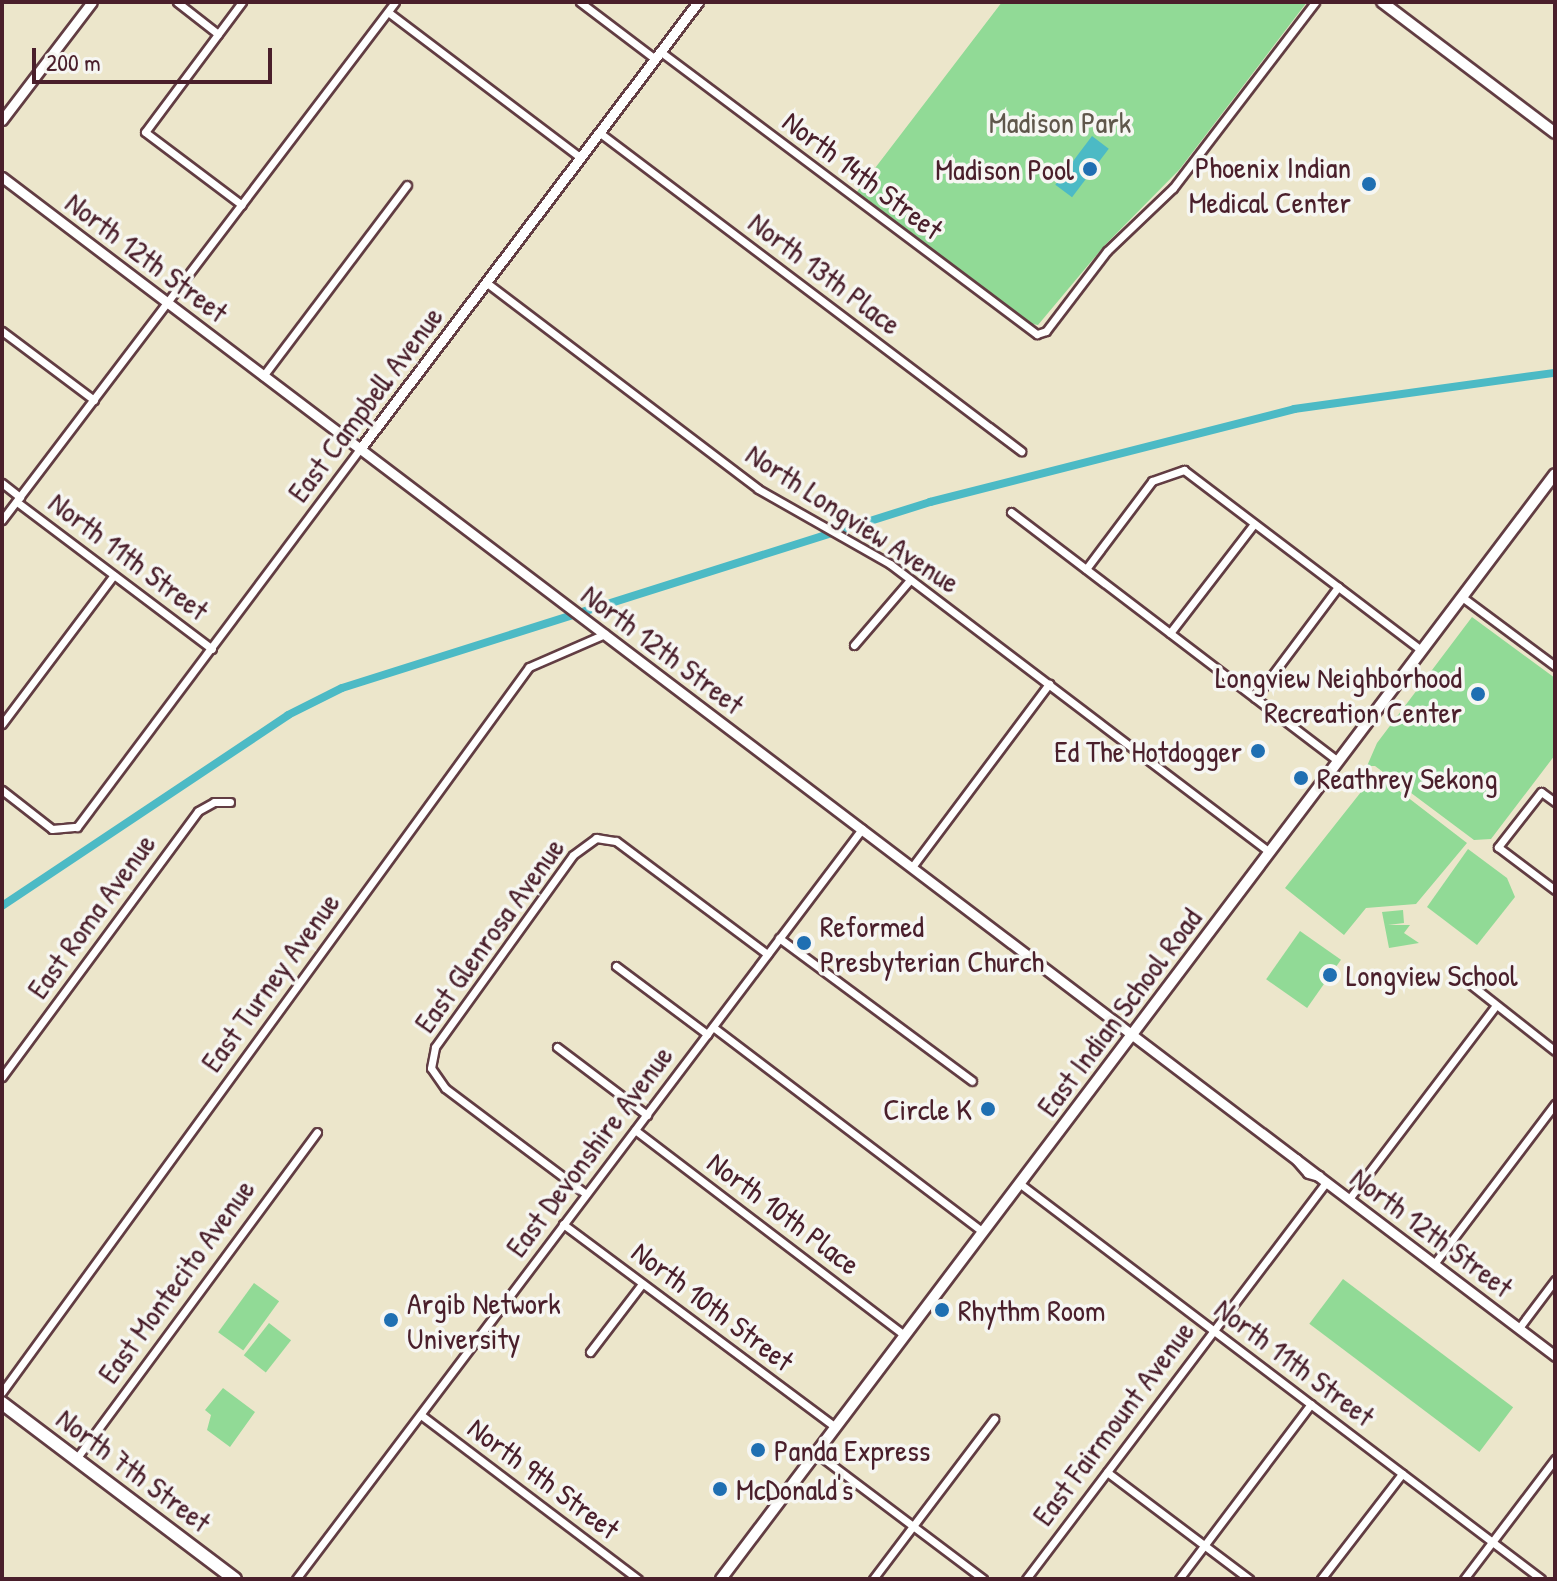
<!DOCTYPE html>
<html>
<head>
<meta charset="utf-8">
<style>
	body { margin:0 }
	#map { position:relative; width:1557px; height:1581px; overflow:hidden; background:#ece6cb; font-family:"Patrick Hand",sans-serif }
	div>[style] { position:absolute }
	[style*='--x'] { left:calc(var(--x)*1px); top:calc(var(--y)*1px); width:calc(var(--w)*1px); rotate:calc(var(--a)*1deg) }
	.green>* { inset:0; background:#91da96; transform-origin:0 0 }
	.water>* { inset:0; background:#4cbac5; transform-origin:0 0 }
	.canal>* { height:8px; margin:-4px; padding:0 4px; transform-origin:4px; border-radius:4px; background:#4cbac5 }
	.roads { filter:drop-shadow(2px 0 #623d43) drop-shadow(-2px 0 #623d43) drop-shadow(0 2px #623d43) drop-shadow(0 -2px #623d43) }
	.minor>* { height:7px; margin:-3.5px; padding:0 3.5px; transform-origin:3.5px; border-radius:3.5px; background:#fff }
	.tertiary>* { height:9px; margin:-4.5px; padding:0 4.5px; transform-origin:4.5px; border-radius:4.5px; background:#fff }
	.secondary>* { height:10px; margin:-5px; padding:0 5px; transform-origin:5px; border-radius:5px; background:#fff }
	.primary>* { height:12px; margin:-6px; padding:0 6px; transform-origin:6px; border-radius:6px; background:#fff }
	.dots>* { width:22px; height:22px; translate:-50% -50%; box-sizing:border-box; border:4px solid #f6f6f2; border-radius:50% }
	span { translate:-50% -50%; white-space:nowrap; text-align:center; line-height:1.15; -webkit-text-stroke:7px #f6f6f2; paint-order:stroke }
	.park-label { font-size:30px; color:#5f574b }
	.poi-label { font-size:30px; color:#4a1f2b }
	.right { translate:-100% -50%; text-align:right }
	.left { translate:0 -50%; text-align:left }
	.street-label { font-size:30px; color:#4a1f2b }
	.frame { position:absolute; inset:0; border:4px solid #4a1f2b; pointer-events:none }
	.scale { position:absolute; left:32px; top:48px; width:240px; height:36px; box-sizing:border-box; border:4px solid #4a1f2b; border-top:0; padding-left:10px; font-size:24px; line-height:28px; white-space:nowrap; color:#4a1f2b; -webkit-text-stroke:6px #f6f6f2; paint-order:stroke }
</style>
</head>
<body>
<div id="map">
	<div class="green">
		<i style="clip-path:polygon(1002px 2px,1307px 2px,1179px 170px,1105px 245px,1038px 325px,1027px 323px,856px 193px)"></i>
		<i style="clip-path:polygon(1472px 617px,1555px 678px,1555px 755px,1491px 839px,1474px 840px,1375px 766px,1367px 766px,1377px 743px)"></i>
		<i style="clip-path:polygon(1376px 773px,1467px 843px,1416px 904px,1366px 908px,1344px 935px,1285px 888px)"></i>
		<i style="clip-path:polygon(1468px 849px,1507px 878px,1515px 897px,1477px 945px,1427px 907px)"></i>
		<i style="clip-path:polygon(1403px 910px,1404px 923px,1388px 925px,1410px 925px,1404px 933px,1419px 943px,1389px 948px,1382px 912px)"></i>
		<i style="left:1300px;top:931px;width:50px;height:59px;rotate:35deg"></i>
		<i style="left:1343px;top:1279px;width:213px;height:56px;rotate:37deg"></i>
		<i style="left:254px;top:1283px;width:31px;height:61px;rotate:36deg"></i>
		<i style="left:269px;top:1323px;width:28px;height:41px;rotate:38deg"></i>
		<i style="clip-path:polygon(223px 1388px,255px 1412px,230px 1447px,207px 1430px,211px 1415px,205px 1410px)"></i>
	</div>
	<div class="water">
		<i style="left:1092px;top:136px;width:21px;height:61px;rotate:37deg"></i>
	</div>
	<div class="canal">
		<i style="--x:2;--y:906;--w:344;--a:-33.7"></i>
		<i style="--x:288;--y:715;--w:60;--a:-26.6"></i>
		<i style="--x:342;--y:688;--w:617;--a:-17.55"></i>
		<i style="--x:930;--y:502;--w:376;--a:-14.3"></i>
		<i style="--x:1294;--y:409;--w:263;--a:-7.9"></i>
	</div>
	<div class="roads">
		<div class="minor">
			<i style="--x:177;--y:2;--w:52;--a:38"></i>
			<i style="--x:242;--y:2;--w:162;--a:126.7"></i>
			<i style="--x:145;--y:132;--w:121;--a:37"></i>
			<i style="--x:580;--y:2;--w:94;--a:37.2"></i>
			<i style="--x:388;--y:12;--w:242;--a:37.1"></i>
			<i style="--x:661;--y:52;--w:470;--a:36.9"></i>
			<i style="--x:1037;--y:334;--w:9;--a:-18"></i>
			<i style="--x:1046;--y:331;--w:101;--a:-52.7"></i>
			<i style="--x:1107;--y:251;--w:91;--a:-43.7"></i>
			<i style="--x:1173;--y:188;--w:234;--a:-52.6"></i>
			<i style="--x:600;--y:133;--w:528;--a:37.07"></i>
			<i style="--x:487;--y:283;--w:340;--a:37.2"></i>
			<i style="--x:758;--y:489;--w:152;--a:29.6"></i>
			<i style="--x:890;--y:564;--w:476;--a:37.2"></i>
			<i style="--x:2;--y:331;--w:115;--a:36.9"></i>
			<i style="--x:263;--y:376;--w:239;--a:-53"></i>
			<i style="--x:2;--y:483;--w:23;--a:38"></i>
			<i style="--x:17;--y:502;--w:244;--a:37"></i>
			<i style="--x:1011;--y:512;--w:411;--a:37.3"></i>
			<i style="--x:2;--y:520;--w:650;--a:-52.81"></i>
			<i style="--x:1086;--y:569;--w:110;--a:-53.1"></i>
			<i style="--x:1152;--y:481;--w:34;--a:-19"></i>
			<i style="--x:1184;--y:470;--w:298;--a:37.2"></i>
			<i style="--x:1462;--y:597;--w:116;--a:36.6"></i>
			<i style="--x:1170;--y:633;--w:138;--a:-52.4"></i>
			<i style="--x:854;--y:645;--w:86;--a:-49.3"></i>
			<i style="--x:1255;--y:698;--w:139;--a:-53.2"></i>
			<i style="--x:2;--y:724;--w:186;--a:-53.1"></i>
			<i style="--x:2;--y:790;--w:63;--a:38"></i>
			<i style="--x:52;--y:829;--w:25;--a:-5"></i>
			<i style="--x:77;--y:827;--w:472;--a:-53.2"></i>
			<i style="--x:1555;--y:802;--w:17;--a:-144"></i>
			<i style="--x:1541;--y:792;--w:70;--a:128"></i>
			<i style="--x:1498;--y:847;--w:71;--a:37"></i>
			<i style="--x:912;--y:867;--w:229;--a:-53.2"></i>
			<i style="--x:779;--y:938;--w:240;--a:36.5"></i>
			<i style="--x:616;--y:966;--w:114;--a:36.8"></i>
			<i style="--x:1470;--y:984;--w:108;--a:38.2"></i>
			<i style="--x:713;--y:1027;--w:339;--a:37.2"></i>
			<i style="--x:557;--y:1047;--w:113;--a:37.1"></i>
			<i style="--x:2;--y:1077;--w:330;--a:-53.6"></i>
			<i style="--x:198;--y:811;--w:18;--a:-29"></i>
			<i style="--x:214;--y:802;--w:16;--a:0"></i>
			<i style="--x:635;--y:1130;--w:338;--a:37.3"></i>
			<i style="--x:1019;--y:1183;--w:655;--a:37.18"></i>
			<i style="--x:586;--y:1194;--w:176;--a:-143.1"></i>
			<i style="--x:445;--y:1088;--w:24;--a:-125"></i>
			<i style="--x:431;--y:1068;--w:21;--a:-79"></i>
			<i style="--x:435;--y:1047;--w:236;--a:-54.3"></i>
			<i style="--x:573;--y:855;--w:29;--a:-36"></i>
			<i style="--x:596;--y:838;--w:20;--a:9"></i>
			<i style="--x:616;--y:841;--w:189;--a:36.8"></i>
			<i style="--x:1349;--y:1199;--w:243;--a:-52.8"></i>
			<i style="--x:563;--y:1224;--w:339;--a:36.7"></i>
			<i style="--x:1434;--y:1264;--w:201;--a:-52.9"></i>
			<i style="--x:1519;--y:1328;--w:60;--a:-53.1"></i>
			<i style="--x:590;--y:1352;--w:86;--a:-52.6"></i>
			<i style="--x:2;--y:1392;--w:896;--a:-53.99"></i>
			<i style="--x:529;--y:667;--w:83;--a:-23.5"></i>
			<i style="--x:421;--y:1415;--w:272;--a:37.1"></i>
			<i style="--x:816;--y:1453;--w:209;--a:37"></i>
			<i style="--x:76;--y:1459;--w:406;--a:-53.6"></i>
			<i style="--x:1107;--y:1472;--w:178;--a:37"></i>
			<i style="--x:296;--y:1579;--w:940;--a:-52.96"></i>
			<i style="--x:873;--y:1579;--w:201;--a:-52.9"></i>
			<i style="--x:1026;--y:1579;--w:498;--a:-52.9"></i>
			<i style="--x:1179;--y:1579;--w:219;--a:-53"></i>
			<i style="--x:1321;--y:1579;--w:133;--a:-52.4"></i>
			<i style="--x:1464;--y:1579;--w:151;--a:-52.8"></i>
		</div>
		<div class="tertiary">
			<i style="--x:2;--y:120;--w:148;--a:-52.7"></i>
			<i style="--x:2;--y:177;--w:1950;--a:37.2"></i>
			<i style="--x:360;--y:449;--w:560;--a:-52.91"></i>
			<i style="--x:1296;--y:1159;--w:18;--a:49"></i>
			<i style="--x:1308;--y:1173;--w:11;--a:15"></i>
		</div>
		<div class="secondary">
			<i style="--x:1382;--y:2;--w:217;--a:37.1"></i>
			<i style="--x:721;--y:1579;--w:1384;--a:-52.96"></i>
		</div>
		<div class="primary">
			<i style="--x:2;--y:1403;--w:292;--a:37.1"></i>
		</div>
	</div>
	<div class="dots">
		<i style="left:1090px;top:169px;background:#1f6fb2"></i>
		<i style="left:1369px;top:184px;background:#1f6fb2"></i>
		<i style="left:1478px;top:694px;background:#1f6fb2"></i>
		<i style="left:1258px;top:751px;background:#1f6fb2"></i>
		<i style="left:1301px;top:778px;background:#1f6fb2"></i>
		<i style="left:804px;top:943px;background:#1f6fb2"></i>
		<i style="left:1330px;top:975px;background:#1f6fb2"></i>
		<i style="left:988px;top:1109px;background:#1f6fb2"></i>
		<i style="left:942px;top:1310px;background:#1f6fb2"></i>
		<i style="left:391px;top:1320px;background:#1f6fb2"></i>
		<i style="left:758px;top:1450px;background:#1f6fb2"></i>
		<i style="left:720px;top:1489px;background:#1f6fb2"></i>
	</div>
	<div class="park-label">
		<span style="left:1060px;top:122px">Madison Park</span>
	</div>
	<div class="poi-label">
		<span class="right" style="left:1351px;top:184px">Phoenix Indian<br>Medical Center</span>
		<span class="right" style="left:1074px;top:169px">Madison Pool</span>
		<span class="right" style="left:1462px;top:694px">Longview Neighborhood<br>Recreation Center</span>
		<span class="right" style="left:1242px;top:751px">Ed The Hotdogger</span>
		<span class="left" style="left:1317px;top:778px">Reathrey Sekong</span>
		<span class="left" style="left:820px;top:943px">Reformed<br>Presbyterian Church</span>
		<span class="left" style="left:1346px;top:975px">Longview School</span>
		<span class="right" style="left:972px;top:1109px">Circle K</span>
		<span class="left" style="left:407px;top:1320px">Argib Network<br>University</span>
		<span class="left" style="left:958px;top:1310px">Rhythm Room</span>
		<span class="left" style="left:774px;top:1450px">Panda Express</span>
		<span class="left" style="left:736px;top:1489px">McDonald's</span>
	</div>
	<div class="street-label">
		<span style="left:863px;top:175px;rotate:37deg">North 14th Street</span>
		<span style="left:147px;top:257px;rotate:37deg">North 12th Street</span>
		<span style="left:825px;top:273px;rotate:37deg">North 13th Place</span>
		<span style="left:365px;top:404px;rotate:-53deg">East Campbell Avenue</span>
		<span style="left:853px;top:518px;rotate:33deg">North Longview Avenue</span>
		<span style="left:129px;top:556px;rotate:37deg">North 11th Street</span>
		<span style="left:663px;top:649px;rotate:37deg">North 12th Street</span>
		<span style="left:91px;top:916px;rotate:-54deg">East Roma Avenue</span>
		<span style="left:489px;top:935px;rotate:-54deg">East Glenrosa Avenue</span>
		<span style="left:270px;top:982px;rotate:-54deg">East Turney Avenue</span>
		<span style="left:1119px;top:1012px;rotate:-53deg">East Indian School Road</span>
		<span style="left:589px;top:1151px;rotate:-53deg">East Devonshire Avenue</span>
		<span style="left:784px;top:1213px;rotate:37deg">North 10th Place</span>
		<span style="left:1432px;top:1232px;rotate:37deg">North 12th Street</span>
		<span style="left:176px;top:1281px;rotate:-54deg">East Montecito Avenue</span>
		<span style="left:713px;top:1306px;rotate:37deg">North 10th Street</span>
		<span style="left:1295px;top:1362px;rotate:37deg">North 11th Street</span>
		<span style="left:1113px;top:1423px;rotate:-53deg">East Fairmount Avenue</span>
		<span style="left:134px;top:1470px;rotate:37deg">North 7th Street</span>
		<span style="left:544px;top:1478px;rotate:37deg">North 9th Street</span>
	</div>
	<div class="frame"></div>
	<div class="scale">200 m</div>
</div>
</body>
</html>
